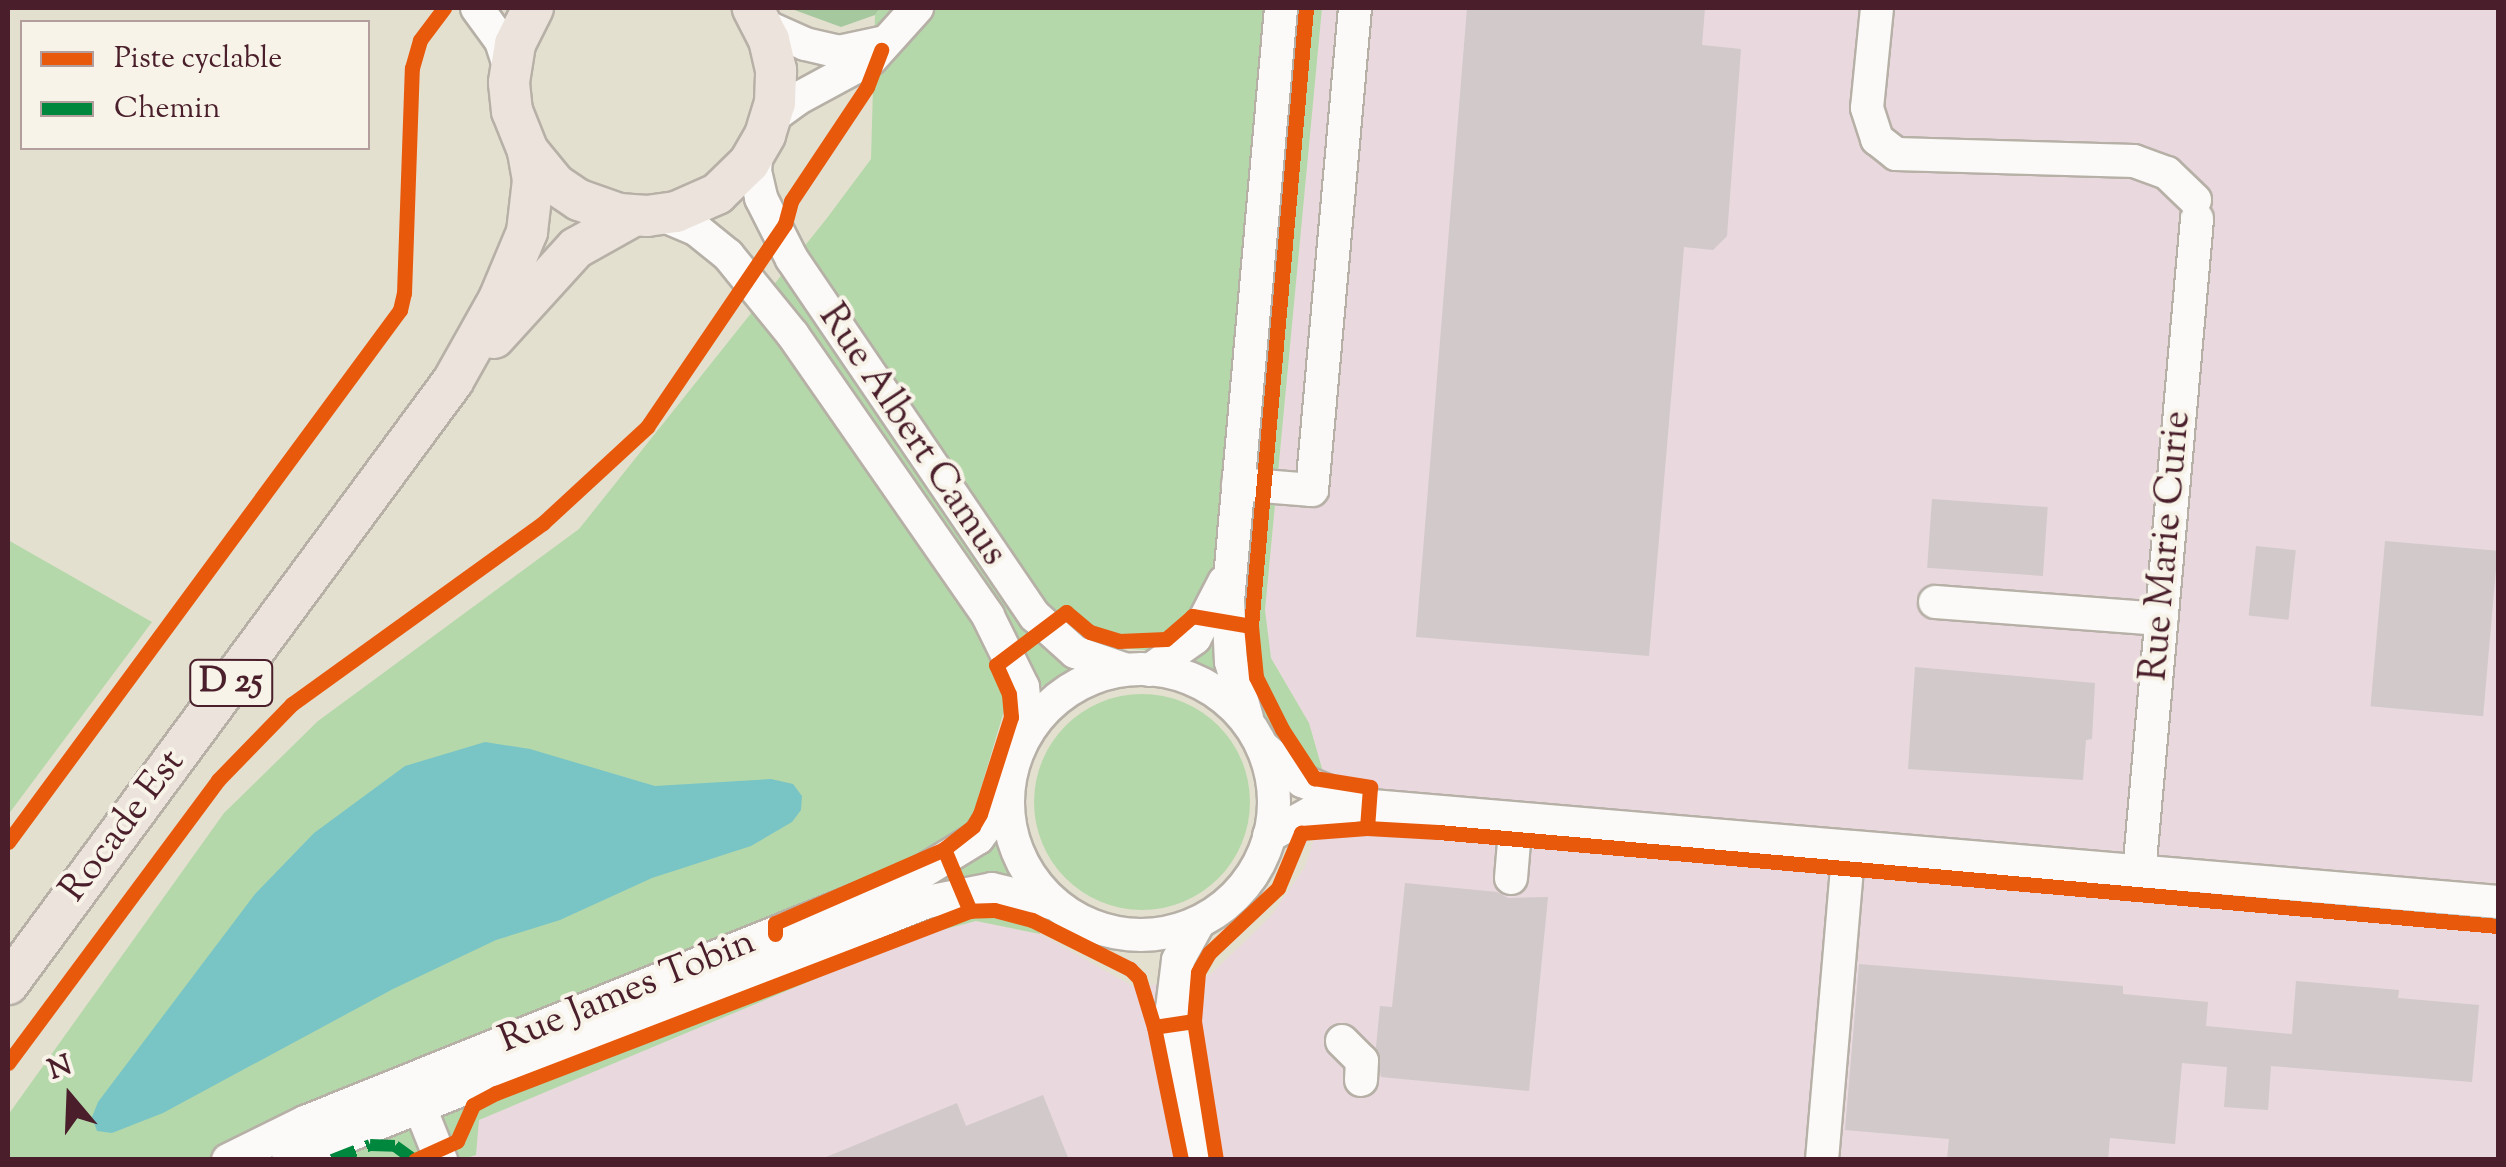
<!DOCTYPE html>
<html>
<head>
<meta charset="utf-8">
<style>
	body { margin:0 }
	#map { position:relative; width:2506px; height:1167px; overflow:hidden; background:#e4e0d0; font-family:"Sorts Mill Goudy",serif }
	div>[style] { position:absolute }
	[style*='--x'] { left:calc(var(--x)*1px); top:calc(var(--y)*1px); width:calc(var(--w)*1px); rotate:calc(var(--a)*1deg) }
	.built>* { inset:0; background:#e9d8de }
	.green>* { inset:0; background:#b5d8aa }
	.round { border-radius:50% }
	.forest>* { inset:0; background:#a6c89f }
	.water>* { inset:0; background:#79c5c6 }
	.building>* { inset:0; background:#d1c9ca; transform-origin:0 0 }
	.roads { filter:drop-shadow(2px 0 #b6b0a7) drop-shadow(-2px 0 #b6b0a7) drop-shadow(0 2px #b6b0a7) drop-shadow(0 -2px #b6b0a7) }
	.minor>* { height:32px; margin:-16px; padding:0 16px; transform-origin:16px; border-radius:16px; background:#fbfaf8 }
	.minor>.ring { margin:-16px; padding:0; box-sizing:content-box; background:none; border:32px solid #fbfaf8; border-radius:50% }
	.major>* { height:40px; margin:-20px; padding:0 20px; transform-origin:20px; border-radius:20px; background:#ece4dc }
	.quiet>* { height:12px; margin-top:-6px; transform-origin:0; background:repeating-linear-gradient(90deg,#00873e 0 25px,transparent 0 37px) }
	.cycleway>* { height:15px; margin:-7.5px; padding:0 7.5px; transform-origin:7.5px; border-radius:7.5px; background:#e8590c }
	span { translate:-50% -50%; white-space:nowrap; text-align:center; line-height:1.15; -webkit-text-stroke:8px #f7f3e8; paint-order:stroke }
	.shield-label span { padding:2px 8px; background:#f7f3e8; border:2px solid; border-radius:8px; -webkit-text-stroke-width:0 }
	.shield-label { font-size:35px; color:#4a1f2b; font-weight:700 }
	.street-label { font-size:38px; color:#4a1f2b }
	.frame { position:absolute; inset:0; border:10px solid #4a1f2b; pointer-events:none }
	.legend { position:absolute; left:20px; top:20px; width:350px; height:130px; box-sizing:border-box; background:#f7f3e8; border:2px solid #b29e9c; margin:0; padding:12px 18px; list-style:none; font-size:30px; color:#4a1f2b }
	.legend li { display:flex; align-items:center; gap:20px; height:50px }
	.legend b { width:50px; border:2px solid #b29e9c }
	.north { position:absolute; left:20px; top:1047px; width:100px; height:100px; -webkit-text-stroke:8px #f7f3e8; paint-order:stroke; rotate:341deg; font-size:28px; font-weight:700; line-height:40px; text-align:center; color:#4a1f2b }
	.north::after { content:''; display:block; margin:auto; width:35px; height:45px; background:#4a1f2b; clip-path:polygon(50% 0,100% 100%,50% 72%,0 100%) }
</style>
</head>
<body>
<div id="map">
	<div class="built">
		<i style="clip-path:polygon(1322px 8px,2498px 8px,2498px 1159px,463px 1160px,476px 1154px,478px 1120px,915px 937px,976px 921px,1040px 934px,1136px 988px,1210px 975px,1271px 916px,1305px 867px,1316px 832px,1323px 772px,1309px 723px,1271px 658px,1265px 610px)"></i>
	</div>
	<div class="green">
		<i style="clip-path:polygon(880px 8px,1322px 8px,1265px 610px,1271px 658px,1309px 723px,1323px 772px,1289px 758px,1245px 685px,1159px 651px,1104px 647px,1004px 711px,978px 798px,1040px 934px,976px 921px,915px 937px,479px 1120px,476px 1155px,463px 1159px,8px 1160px,8px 1115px,224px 813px,318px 721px,579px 529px,827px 218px,871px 159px,875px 15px)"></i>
		<i style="clip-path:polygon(8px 540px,152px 622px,8px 815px)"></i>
		<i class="round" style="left:1034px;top:694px;width:216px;height:216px"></i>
	</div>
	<div class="forest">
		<i style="clip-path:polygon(789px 8px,880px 8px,875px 15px,841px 27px)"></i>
	</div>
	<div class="water">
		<i style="clip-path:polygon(485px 742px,530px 749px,655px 786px,771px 779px,793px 784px,802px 796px,801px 810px,792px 822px,751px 846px,652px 878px,560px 920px,496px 940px,393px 989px,163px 1113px,112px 1133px,97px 1131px,92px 1117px,98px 1102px,255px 894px,314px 833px,405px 766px)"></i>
	</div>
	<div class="building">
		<i style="clip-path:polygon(1467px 8px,1705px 8px,1702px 45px,1741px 49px,1727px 236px,1713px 250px,1684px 247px,1649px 656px,1416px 637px)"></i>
		<i style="left:1932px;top:499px;width:116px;height:69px;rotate:4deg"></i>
		<i style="left:2385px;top:541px;width:113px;height:166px;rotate:5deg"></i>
		<i style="left:2256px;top:546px;width:40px;height:70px;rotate:6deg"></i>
		<i style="clip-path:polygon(1915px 667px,2095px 683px,2092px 739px,2086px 740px,2083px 780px,1908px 769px)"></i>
		<i style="clip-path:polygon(1405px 883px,1497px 892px,1508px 898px,1548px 897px,1529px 1091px,1381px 1077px,1376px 1047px,1380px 1006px,1392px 1007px)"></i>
		<i style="clip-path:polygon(1859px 964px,2123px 986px,2123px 994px,2208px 1002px,2206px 1026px,2292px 1034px,2296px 981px,2399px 990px,2398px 998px,2479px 1005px,2472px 1082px,2271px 1066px,2268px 1110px,2224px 1107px,2227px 1067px,2182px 1063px,2175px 1144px,2110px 1138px,2108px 1160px,1947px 1160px,1949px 1139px,1845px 1130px)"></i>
		<i style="clip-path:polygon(1043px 1095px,1069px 1160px,819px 1160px,957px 1103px,966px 1126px)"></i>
	</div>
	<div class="roads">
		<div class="minor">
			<i style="--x:477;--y:8;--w:41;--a:54"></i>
			<i style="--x:501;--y:41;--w:28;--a:72"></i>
			<i style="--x:1877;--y:8;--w:100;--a:95.7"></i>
			<i style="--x:1867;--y:108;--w:33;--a:72"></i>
			<i style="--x:1877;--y:139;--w:24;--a:38"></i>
			<i style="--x:1896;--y:154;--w:238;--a:1.7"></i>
			<i style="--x:2134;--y:161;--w:35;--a:20"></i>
			<i style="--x:2167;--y:173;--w:39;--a:44"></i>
			<i style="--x:763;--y:25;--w:46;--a:24.3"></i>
			<i style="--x:805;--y:44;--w:35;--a:13"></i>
			<i style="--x:839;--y:52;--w:43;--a:-12.1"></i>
			<i style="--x:771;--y:118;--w:32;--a:-36"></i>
			<i style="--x:797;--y:99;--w:84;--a:-28.4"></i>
			<i style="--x:871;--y:59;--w:69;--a:-48"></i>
			<i style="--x:757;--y:151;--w:20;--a:96"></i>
			<i style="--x:755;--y:171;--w:28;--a:77"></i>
			<i style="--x:761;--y:198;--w:68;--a:63.1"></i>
			<i style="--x:792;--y:259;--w:432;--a:55.8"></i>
			<i style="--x:1035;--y:616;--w:54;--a:42"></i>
			<i style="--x:1075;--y:652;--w:52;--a:19.1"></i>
			<i style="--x:662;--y:215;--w:38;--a:23"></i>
			<i style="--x:697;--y:230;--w:40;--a:39"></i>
			<i style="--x:728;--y:255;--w:103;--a:50.9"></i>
			<i style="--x:793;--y:335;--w:342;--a:55.2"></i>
			<i style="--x:988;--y:616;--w:79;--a:63.8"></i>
			<i style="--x:1023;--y:687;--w:45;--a:83.7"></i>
			<i style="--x:1238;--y:484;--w:74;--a:4.6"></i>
			<i style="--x:1312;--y:490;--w:484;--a:-84.9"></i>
			<i style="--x:1935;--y:602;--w:227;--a:4.3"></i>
			<i class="ring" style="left:1008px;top:669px;width:234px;height:234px"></i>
			<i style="--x:1150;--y:670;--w:55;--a:-35.4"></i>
			<i style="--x:1195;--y:638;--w:63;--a:-62.6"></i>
			<i style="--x:1247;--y:718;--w:58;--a:-105.9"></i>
			<i style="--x:1231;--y:662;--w:61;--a:-92.8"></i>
			<i style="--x:1228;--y:601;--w:595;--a:-84.89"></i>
			<i style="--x:1263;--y:747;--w:52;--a:41.1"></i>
			<i style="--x:1302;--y:781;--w:58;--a:22.2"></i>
			<i style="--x:1269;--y:836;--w:46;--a:-28.8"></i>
			<i style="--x:1309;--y:814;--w:52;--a:-10"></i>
			<i style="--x:1360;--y:805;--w:1142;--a:4.87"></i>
			<i style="--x:2139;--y:873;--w:657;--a:-84.93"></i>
			<i style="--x:1511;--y:878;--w:59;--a:-85.2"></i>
			<i style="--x:1342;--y:1041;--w:28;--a:45"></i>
			<i style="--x:1362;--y:1061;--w:19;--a:93"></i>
			<i style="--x:411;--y:1085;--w:81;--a:68.2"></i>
			<i style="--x:228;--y:1160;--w:86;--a:-26.3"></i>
			<i style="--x:305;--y:1122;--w:656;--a:-21.91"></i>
			<i style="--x:914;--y:877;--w:75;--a:-31.4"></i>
			<i style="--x:978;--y:838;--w:50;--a:-53.1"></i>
			<i style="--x:288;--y:1160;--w:689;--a:-21.99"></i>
			<i style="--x:927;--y:902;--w:66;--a:-11.3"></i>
			<i style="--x:992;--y:889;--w:65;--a:13.4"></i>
			<i style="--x:1197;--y:1160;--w:153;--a:-99.4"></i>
			<i style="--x:1172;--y:1009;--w:49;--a:-83"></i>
			<i style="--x:1178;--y:960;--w:43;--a:-61.1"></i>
			<i style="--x:1822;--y:1160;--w:314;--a:-85.1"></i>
		</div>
		<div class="major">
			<i style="--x:533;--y:8;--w:40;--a:116.6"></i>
			<i style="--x:515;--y:44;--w:39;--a:99"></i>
			<i style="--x:509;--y:83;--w:28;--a:84"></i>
			<i style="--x:512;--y:111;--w:43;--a:68.2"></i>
			<i style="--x:528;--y:151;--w:43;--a:50.7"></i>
			<i style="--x:555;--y:184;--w:29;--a:34"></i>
			<i style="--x:579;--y:200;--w:42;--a:19.3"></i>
			<i style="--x:619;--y:214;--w:28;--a:4"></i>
			<i style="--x:647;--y:216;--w:29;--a:-8"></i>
			<i style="--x:676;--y:212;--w:45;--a:-23.7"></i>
			<i style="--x:717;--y:194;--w:45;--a:-44.1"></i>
			<i style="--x:749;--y:163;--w:32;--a:-60"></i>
			<i style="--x:765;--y:135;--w:34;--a:-73"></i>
			<i style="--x:775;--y:103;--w:33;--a:-88"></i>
			<i style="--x:776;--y:70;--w:31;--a:-103"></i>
			<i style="--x:769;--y:40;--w:36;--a:-117"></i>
			<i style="--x:494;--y:338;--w:122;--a:-47.7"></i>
			<i style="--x:576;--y:248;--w:65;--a:-29.3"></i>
			<i style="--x:8;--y:984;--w:749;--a:-53.57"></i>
			<i style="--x:453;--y:381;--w:94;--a:-60.7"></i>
			<i style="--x:499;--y:299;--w:73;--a:-67.3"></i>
			<i style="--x:527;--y:232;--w:52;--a:-83.4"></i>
			<i style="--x:533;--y:180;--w:29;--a:-100"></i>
		</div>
	</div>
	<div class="quiet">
		<i style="--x:332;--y:1160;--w:41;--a:-21.5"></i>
		<i style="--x:370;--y:1145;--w:25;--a:2"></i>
		<i style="--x:395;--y:1146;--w:24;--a:36"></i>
	</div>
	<div class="cycleway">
		<i style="--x:1251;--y:626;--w:620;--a:-84.91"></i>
		<i style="--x:8;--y:842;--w:661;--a:-53.62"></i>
		<i style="--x:400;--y:310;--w:17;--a:-77"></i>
		<i style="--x:404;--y:293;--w:225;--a:-88"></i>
		<i style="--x:412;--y:68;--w:29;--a:-74"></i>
		<i style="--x:420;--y:40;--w:40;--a:-53"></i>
		<i style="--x:775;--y:934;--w:11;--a:-90"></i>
		<i style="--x:775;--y:923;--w:184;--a:-23.6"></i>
		<i style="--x:1194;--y:1021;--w:40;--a:171.5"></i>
		<i style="--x:1154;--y:1027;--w:51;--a:-107"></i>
		<i style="--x:1139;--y:978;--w:13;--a:-135"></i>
		<i style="--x:1130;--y:969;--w:110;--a:-153.4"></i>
		<i style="--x:1032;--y:920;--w:39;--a:-165"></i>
		<i style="--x:994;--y:910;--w:24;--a:178"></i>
		<i style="--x:970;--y:911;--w:67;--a:-112.8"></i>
		<i style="--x:944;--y:849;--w:37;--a:-38"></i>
		<i style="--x:973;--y:826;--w:14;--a:-60"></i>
		<i style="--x:980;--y:814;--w:102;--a:-72.3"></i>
		<i style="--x:1011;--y:717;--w:23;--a:-95"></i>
		<i style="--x:1009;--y:694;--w:32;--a:-114"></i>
		<i style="--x:996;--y:665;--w:88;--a:-37.1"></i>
		<i style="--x:1066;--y:612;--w:31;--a:40"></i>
		<i style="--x:1090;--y:632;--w:30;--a:17"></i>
		<i style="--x:1119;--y:641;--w:47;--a:-2.4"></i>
		<i style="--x:1166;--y:639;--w:35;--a:-41"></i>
		<i style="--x:1192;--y:616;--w:60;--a:9.6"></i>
		<i style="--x:1251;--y:626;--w:51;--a:84.4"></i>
		<i style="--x:1256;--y:677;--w:58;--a:63.4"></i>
		<i style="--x:1282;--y:729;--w:59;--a:56.9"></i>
		<i style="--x:1314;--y:778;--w:57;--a:9.1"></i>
		<i style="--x:1370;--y:787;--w:41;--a:94.2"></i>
		<i style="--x:1154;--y:1027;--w:136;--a:78.5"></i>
		<i style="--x:8;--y:1063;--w:352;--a:-53.4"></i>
		<i style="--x:218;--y:780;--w:106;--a:-45.8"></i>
		<i style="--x:292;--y:704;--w:309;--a:-35.8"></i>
		<i style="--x:543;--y:523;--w:142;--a:-42.7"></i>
		<i style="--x:647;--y:427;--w:245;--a:-55.8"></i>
		<i style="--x:785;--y:224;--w:24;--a:-75"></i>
		<i style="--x:791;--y:201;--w:137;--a:-56.3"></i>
		<i style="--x:867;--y:87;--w:40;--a:-69"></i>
		<i style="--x:415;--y:1160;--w:46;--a:-24.3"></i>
		<i style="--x:457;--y:1141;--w:39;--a:-66"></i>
		<i style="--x:473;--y:1105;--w:26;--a:-28"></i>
		<i style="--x:496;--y:1093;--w:508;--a:-21.01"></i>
		<i style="--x:1216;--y:1160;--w:141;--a:-99"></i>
		<i style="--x:1194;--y:1021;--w:49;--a:-85.3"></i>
		<i style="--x:1198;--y:972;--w:22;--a:-60"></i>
		<i style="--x:1209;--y:953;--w:95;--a:-43.3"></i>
		<i style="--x:1278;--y:888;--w:60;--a:-67.3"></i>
		<i style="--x:1301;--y:833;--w:66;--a:-4.3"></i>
		<i style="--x:1367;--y:828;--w:71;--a:3.2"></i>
		<i style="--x:1438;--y:832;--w:1064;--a:5.07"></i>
	</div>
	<div class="shield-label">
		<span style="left:231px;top:683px">D 25</span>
	</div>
	<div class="street-label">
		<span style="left:911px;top:436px;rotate:56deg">Rue Albert Camus</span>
		<span style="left:2168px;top:546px;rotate:-85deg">Rue Marie Curie</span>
		<span style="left:124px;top:827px;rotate:-53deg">Rocade Est</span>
		<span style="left:628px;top:993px;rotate:-22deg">Rue James Tobin</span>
	</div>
	<div class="frame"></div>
	<ul class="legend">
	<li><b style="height:12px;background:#e8590c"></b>Piste cyclable</li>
	<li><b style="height:12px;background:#00873e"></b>Chemin</li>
	</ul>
	<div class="north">N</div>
</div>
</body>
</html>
